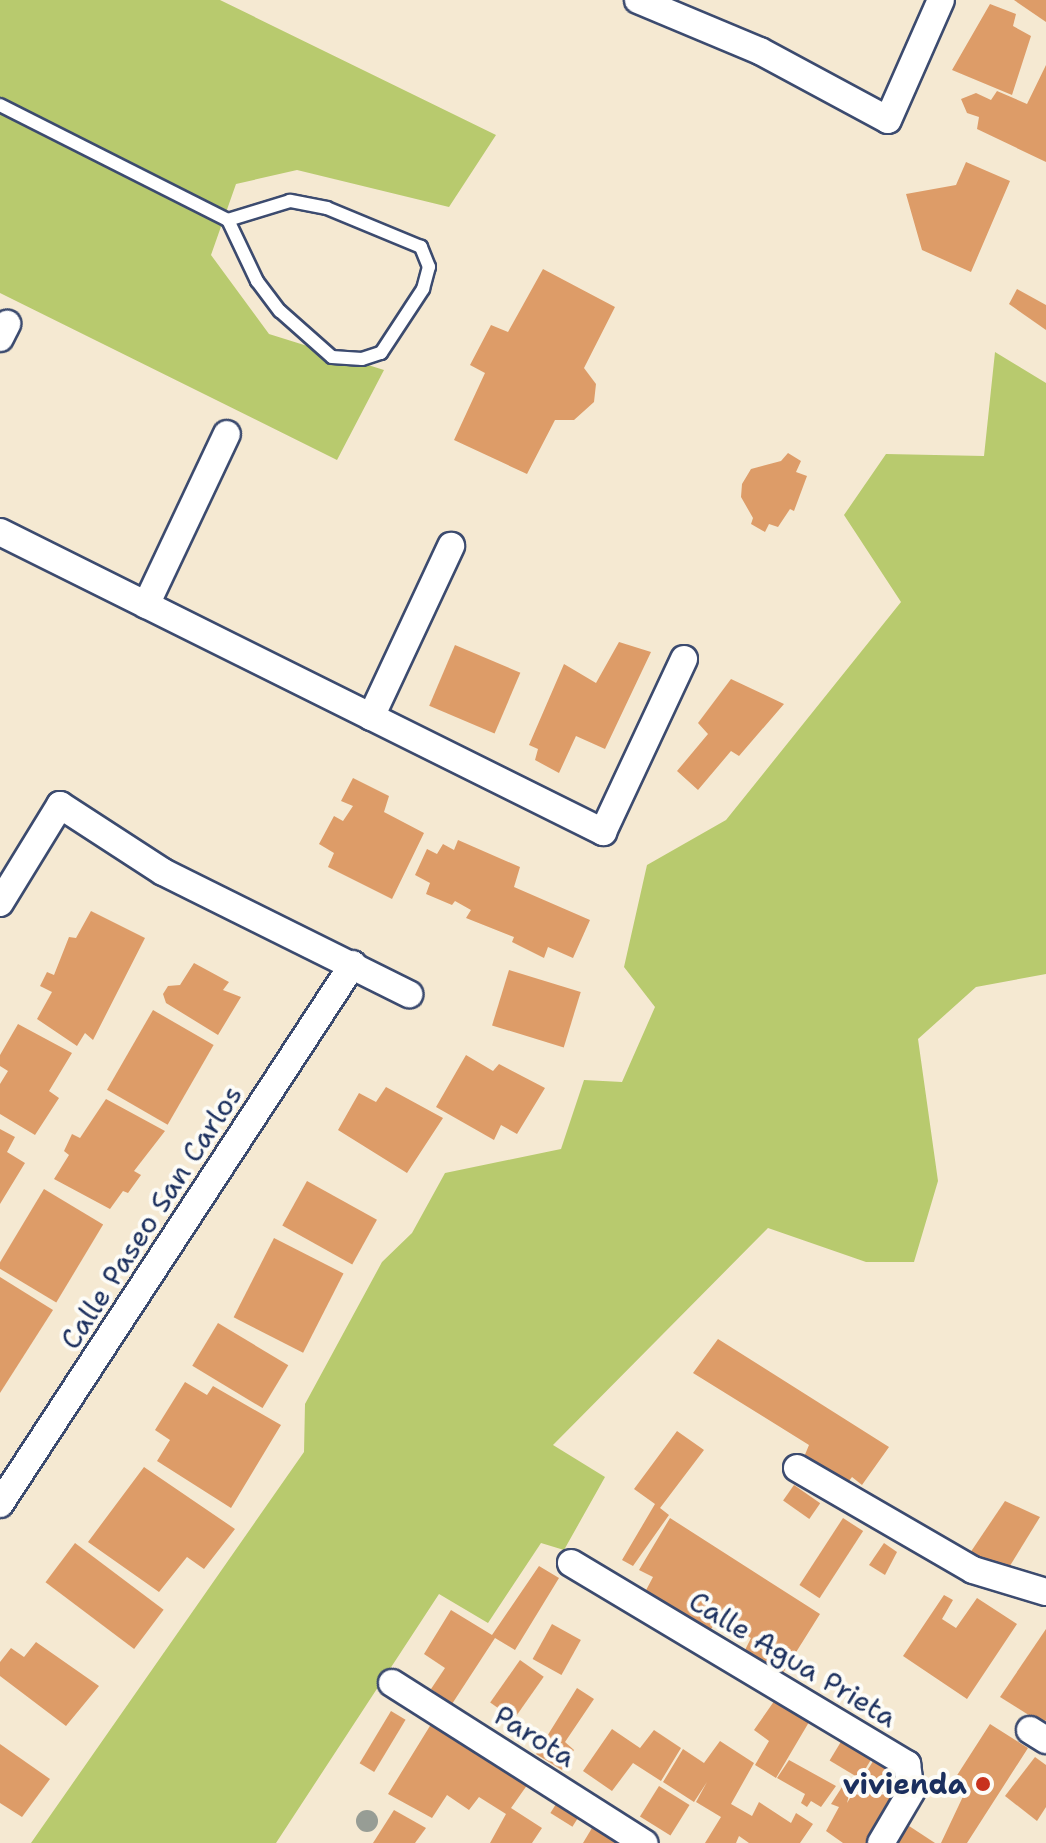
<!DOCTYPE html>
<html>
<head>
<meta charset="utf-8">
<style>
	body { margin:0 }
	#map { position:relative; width:1046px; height:1843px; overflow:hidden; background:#f5e9d2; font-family:"Shantell Sans",sans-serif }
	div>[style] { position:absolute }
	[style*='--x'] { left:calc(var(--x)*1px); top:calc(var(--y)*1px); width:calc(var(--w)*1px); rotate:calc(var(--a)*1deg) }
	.green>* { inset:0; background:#b8ca6e }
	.building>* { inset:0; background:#dd9c68; transform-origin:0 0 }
	.roads { filter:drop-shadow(2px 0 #3c4b6f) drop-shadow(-2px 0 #3c4b6f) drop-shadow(0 2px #3c4b6f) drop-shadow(0 -2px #3c4b6f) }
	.lane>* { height:12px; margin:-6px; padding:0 6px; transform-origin:6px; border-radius:6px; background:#fff }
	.street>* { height:26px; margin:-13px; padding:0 13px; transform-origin:13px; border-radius:13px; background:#fff }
	.trees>* { width:22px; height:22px; margin:-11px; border-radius:50%; background:#979d95 }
	.dots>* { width:22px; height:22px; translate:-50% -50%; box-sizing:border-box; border:4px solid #fdfcf7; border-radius:50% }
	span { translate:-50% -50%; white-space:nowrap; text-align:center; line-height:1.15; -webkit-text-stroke:8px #fdfcf7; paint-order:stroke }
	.street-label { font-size:28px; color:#1b2f5e }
	.poi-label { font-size:28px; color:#1b2f5e; font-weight:700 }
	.right { translate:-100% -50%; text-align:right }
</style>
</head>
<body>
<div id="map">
	<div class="green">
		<i style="clip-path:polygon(0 0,220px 0,496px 135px,449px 207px,297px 170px,236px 184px,211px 255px,269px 334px,384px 370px,337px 460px,0 293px)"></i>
		<i style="clip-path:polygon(995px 352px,1046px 383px,1046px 974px,976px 987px,918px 1039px,938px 1181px,914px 1262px,866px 1262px,768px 1228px,553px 1445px,605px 1477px,564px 1550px,541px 1543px,488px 1623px,439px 1594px,276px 1843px,31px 1843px,304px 1452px,305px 1404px,382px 1262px,412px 1233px,445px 1173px,561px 1149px,584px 1080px,622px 1082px,655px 1007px,624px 967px,647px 865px,726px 820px,901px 602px,844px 515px,886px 454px,984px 456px)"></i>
	</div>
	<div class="building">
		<i style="clip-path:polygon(1014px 0,1046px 0,1046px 22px)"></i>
		<i style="clip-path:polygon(990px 4px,1016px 14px,1013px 26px,1031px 36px,1012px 95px,952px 70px)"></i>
		<i style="clip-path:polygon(1046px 65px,1046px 162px,977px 129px,979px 117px,967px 113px,961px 99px,976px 93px,991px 100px,997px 91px,1027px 104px)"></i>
		<i style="clip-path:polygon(966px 162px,1010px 181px,971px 272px,922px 250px,906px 194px,956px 185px)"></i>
		<i style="clip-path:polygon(543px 269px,615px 307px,584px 368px,596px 384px,594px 402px,574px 420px,555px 420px,527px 474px,454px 440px,485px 373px,470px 365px,491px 325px,508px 332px)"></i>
		<i style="clip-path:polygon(1017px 289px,1046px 305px,1046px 330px,1009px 304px)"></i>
		<i style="clip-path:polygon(788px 453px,801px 461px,796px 472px,807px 476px,794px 511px,790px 509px,778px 527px,769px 524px,765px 532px,751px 524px,753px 518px,741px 497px,742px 484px,751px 469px,781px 461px)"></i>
		<i style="clip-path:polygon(619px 642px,651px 652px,605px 749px,576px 736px,559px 773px,535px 760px,538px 749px,529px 745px,564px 664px,596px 683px)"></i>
		<i style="left:455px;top:645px;width:71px;height:66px;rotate:23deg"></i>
		<i style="clip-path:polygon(731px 679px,784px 704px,739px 756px,731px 751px,698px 790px,677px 771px,708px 734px,698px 723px)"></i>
		<i style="clip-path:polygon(353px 778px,389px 796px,384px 812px,424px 833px,392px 899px,328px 867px,334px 853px,319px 844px,334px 816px,343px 821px,353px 806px,341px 801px)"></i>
		<i style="clip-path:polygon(458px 840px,520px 867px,514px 887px,590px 920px,573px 958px,548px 947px,544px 958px,512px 942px,514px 937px,466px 918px,471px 910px,455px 901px,452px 905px,426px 894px,430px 883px,415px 875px,427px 849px,437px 854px,443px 844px,454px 850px)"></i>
		<i style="clip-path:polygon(91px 911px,145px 938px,93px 1040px,85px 1033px,77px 1046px,37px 1019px,52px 992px,40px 986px,47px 972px,54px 975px,69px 937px,76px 938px)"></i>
		<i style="clip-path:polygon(194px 963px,229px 982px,223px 990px,241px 997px,218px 1035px,166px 1003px,163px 994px,168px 986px,180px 985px)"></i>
		<i style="left:509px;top:970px;width:75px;height:58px;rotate:17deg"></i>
		<i style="left:153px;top:1010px;width:70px;height:92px;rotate:30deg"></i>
		<i style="clip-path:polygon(18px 1024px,72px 1053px,49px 1091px,59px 1098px,35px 1135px,0 1114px,0 1084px,8px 1071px,0 1066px,0 1055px)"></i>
		<i style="clip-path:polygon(466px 1055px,493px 1071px,499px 1064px,545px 1088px,517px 1134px,501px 1125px,494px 1140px,436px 1107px)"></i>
		<i style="clip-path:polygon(386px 1087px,443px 1118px,407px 1173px,338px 1130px,359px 1093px,376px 1102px)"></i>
		<i style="clip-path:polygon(106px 1099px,165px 1131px,134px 1171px,141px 1175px,128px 1193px,123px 1191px,110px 1209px,54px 1179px,69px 1155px,64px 1151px,72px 1134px,80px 1138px)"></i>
		<i style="clip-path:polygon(0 1129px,15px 1137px,7px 1152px,25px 1163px,0 1204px)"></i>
		<i style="left:307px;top:1181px;width:80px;height:51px;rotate:29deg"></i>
		<i style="left:44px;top:1189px;width:69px;height:91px;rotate:31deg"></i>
		<i style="left:274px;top:1238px;width:78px;height:89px;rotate:27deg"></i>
		<i style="clip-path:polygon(0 1277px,53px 1310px,0 1393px)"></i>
		<i style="left:218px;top:1323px;width:82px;height:50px;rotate:31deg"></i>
		<i style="clip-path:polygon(718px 1339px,889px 1447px,862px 1485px,852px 1477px,846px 1485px,804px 1457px,809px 1445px,693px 1373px)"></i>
		<i style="clip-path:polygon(185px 1382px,207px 1395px,213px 1386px,281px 1425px,231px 1508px,157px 1461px,170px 1440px,155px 1430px)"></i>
		<i style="clip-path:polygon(677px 1431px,704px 1450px,660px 1508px,669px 1515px,633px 1566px,622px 1560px,655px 1504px,634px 1489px)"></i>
		<i style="clip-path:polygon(144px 1467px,235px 1529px,204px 1569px,187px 1557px,159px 1592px,88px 1542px)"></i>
		<i style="left:794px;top:1485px;width:32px;height:19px;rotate:35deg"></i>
		<i style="clip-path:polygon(1005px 1501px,1040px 1517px,1008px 1569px,970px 1553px)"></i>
		<i style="clip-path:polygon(670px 1518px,820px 1614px,783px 1673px,745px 1650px,751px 1638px,739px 1631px,743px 1624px,722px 1612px,708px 1634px,644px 1594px,653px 1577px,639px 1570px)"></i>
		<i style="left:843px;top:1518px;width:24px;height:80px;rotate:33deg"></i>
		<i style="left:75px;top:1543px;width:111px;height:49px;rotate:37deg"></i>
		<i style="clip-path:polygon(884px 1543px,897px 1552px,885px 1575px,869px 1565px)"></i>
		<i style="clip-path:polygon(539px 1566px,559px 1578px,515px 1650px,495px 1638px,452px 1704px,431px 1689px,445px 1668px,424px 1654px,451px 1610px,492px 1635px)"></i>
		<i style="clip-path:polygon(944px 1595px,953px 1600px,942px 1619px,956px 1628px,977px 1598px,1017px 1624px,967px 1699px,903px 1656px)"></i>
		<i style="left:552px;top:1624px;width:33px;height:40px;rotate:29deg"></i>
		<i style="clip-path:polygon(1046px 1629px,1046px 1720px,1043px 1724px,1000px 1697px)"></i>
		<i style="clip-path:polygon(36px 1642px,99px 1686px,66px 1726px,0 1676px,0 1662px,11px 1648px,24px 1657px)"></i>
		<i style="left:520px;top:1660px;width:29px;height:52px;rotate:35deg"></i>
		<i style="clip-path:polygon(577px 1688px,594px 1699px,565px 1742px,574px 1750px,562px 1770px,536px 1754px)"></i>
		<i style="clip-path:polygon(777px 1697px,812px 1717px,776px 1778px,755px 1765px,769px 1741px,754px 1730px)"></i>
		<i style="left:391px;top:1711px;width:17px;height:61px;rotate:31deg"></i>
		<i style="clip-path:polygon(433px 1721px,530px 1781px,511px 1808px,542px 1828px,532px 1843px,490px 1843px,506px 1814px,479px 1797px,469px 1810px,447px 1795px,432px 1818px,388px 1794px)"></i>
		<i style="clip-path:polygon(990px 1724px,1028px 1748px,967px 1843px,941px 1843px,967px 1788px,954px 1780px)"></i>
		<i style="clip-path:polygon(612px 1729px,640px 1748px,654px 1730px,681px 1748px,661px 1781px,633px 1763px,612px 1791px,583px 1771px)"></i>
		<i style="left:842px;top:1740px;width:35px;height:24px;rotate:31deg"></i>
		<i style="clip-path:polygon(720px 1741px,754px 1763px,731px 1804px,752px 1816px,759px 1802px,791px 1823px,796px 1813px,813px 1824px,800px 1843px,749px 1843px,739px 1836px,736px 1843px,705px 1843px,721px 1817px,696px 1802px,707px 1782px,694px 1802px,663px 1782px,683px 1749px,704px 1763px)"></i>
		<i style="clip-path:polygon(0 1744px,50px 1779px,22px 1817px,0 1803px)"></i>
		<i style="clip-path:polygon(1035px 1757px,1046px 1765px,1046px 1807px,1037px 1821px,1005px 1796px)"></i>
		<i style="clip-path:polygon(875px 1758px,907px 1781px,871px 1843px,843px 1843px,826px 1831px,839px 1807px,831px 1804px,842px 1787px,850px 1791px,847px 1803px)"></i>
		<i style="clip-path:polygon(789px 1760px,836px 1786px,821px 1807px,811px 1801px,807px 1807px,801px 1803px,805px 1794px,777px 1778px)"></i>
		<i style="left:659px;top:1786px;width:36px;height:36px;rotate:32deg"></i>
		<i style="left:561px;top:1796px;width:26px;height:20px;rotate:32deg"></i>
		<i style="clip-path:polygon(394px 1810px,426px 1828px,415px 1843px,373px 1843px)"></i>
		<i style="clip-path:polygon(903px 1822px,935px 1843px,890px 1843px)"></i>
		<i style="clip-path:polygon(595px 1823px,630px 1843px,583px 1843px)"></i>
	</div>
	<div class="roads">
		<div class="lane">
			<i style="--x:0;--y:105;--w:255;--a:26.8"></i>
			<i style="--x:228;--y:220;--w:68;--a:64.6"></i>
			<i style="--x:257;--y:281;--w:38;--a:53"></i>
			<i style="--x:280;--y:311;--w:69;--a:41.5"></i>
			<i style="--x:332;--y:357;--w:30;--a:4"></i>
			<i style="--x:362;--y:359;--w:20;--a:-18"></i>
			<i style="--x:381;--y:353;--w:77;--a:-56.7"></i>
			<i style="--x:423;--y:289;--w:23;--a:-75"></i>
			<i style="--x:429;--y:267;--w:22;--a:-112"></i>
			<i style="--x:421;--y:247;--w:102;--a:-157.5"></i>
			<i style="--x:327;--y:208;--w:38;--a:-169"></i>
			<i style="--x:290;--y:201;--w:65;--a:163"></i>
		</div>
		<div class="street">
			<i style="--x:638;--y:0;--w:132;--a:22.7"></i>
			<i style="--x:760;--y:51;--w:145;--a:28.3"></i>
			<i style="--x:888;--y:120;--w:131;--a:-66.2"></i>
			<i style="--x:0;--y:338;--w:16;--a:-63"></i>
			<i style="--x:0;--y:532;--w:674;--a:26.45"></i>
			<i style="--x:603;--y:832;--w:191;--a:-64.9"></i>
			<i style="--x:146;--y:605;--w:189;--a:-64.7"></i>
			<i style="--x:371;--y:717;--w:189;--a:-64.9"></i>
			<i style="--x:0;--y:903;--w:115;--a:-58.5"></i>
			<i style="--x:60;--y:805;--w:123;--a:33"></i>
			<i style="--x:163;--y:872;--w:275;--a:26.4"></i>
			<i style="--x:797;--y:1468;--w:203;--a:30.1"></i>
			<i style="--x:973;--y:1570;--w:76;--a:16.8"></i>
			<i style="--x:0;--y:1504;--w:645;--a:-56.83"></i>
			<i style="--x:571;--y:1563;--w:392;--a:30.9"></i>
			<i style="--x:907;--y:1764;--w:28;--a:82"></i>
			<i style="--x:911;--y:1792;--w:59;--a:120.5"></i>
			<i style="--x:392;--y:1683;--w:299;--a:32.4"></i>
			<i style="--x:1030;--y:1730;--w:19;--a:32"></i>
		</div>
	</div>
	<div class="trees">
		<i style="left:367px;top:1821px"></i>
	</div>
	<div class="dots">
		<i style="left:983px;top:1784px;background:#c8321e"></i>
	</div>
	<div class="street-label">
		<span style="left:151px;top:1217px;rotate:-57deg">Calle Paseo San Carlos</span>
		<span style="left:793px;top:1659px;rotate:31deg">Calle Agua Prieta</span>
		<span style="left:535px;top:1736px;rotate:32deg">Parota</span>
	</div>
	<div class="poi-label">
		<span class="right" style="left:967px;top:1784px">vivienda</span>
	</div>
</div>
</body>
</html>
